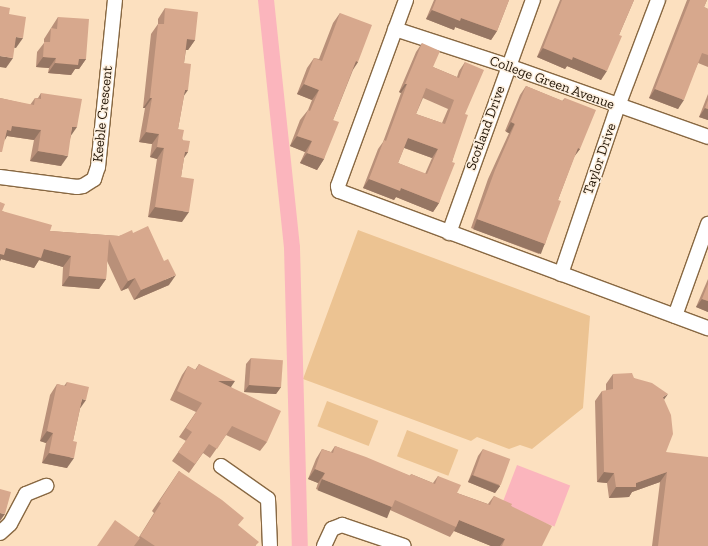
<!DOCTYPE html>
<html>
<head>
<meta charset="utf-8">
<style>
	body { margin:0 }
	#map { position:relative; width:708px; height:546px; overflow:hidden; background:#fce0bf; font-family:"Zilla Slab",serif }
	div>[style] { position:absolute }
	[style*='--x'] { left:calc(var(--x)*1px); top:calc(var(--y)*1px); width:calc(var(--w)*1px); rotate:calc(var(--a)*1deg) }
	.green>* { inset:0; background:#ecc392; transform-origin:0 0 }
	.water>* { inset:0; background:#fbb5bd; transform-origin:0 0 }
	.canal>* { height:16px; margin:-8px; padding:0 8px; transform-origin:8px; border-radius:8px; background:#fbb5bd }
	.roads { filter:drop-shadow(1px 0 #886842) drop-shadow(-1px 0 #886842) drop-shadow(0 1px #886842) drop-shadow(0 -1px #886842) }
	.minor>* { height:14px; margin:-7px; padding:0 7px; transform-origin:7px; border-radius:7px; background:#fff }
	.wall>* { inset:0; background:#b99079 }
	.shaded-wall>* { inset:0; background:#967663; transform-origin:0 0 }
	.building>* { inset:0; background:#d7a88d; transform-origin:0 0 }
	span { translate:-50% -50%; white-space:nowrap; text-align:center; line-height:1.15; -webkit-text-stroke:3px #fef0df; paint-order:stroke }
	.street-label { font-size:14px; color:#211405 }
</style>
</head>
<body>
<div id="map">
	<div class="green">
		<i style="clip-path:polygon(358px 230px,590px 316px,583px 408px,532px 449px,520px 445px,509px 449px,477px 437px,471px 441px,303px 379px)"></i>
		<i style="left:327px;top:401px;width:55px;height:27px;rotate:21deg"></i>
		<i style="left:407px;top:430px;width:55px;height:28px;rotate:21deg"></i>
	</div>
	<div class="water">
		<i style="left:517px;top:465px;width:57px;height:44px;rotate:21deg"></i>
	</div>
	<div class="canal">
		<i style="--x:266;--y:0;--w:249;--a:84"></i>
		<i style="--x:292;--y:248;--w:298;--a:88.5"></i>
	</div>
	<div class="roads">
		<div class="minor">
			<i style="--x:406;--y:0;--w:198;--a:110.1"></i>
			<i style="--x:338;--y:186;--w:5;--a:79"></i>
			<i style="--x:339;--y:191;--w:394;--a:20.4"></i>
			<i style="--x:395;--y:29;--w:119;--a:18.1"></i>
			<i style="--x:508;--y:66;--w:212;--a:19.5"></i>
			<i style="--x:0;--y:177;--w:78;--a:7.4"></i>
			<i style="--x:77;--y:187;--w:6;--a:-9"></i>
			<i style="--x:83;--y:186;--w:13;--a:-32"></i>
			<i style="--x:94;--y:179;--w:13;--a:-72"></i>
			<i style="--x:98;--y:167;--w:168;--a:-84.2"></i>
			<i style="--x:449;--y:233;--w:248;--a:-70.2"></i>
			<i style="--x:561;--y:274;--w:177;--a:-71.3"></i>
			<i style="--x:618;--y:106;--w:113;--a:-69.3"></i>
			<i style="--x:675;--y:316;--w:98;--a:-70.3"></i>
			<i style="--x:221;--y:466;--w:57;--a:35.1"></i>
			<i style="--x:268;--y:499;--w:47;--a:87.6"></i>
			<i style="--x:0;--y:533;--w:13;--a:-42"></i>
			<i style="--x:10;--y:524;--w:34;--a:-62"></i>
			<i style="--x:26;--y:494;--w:22;--a:-22"></i>
			<i style="--x:324;--y:546;--w:19;--a:-65"></i>
			<i style="--x:332;--y:529;--w:11;--a:-22"></i>
			<i style="--x:342;--y:525;--w:65;--a:18.7"></i>
		</div>
	</div>
	<div class="wall">
		<i style="clip-path:polygon(434px 0,509px 0,497px 31px,491px 40px,455px 27px,454px 30px,426px 19px)"></i>
		<i style="clip-path:polygon(560px 0,634px 0,619px 35px,601px 80px,567px 66px,565px 69px,537px 57px)"></i>
		<i style="clip-path:polygon(687px 0,707px 0,704px 7px,708px 9px,708px 67px,698px 63px,678px 109px,649px 98px)"></i>
		<i style="clip-path:polygon(165px 8px,195px 40px,188px 50px,186px 50px,184px 63px,184px 96px,178px 129px,188px 152px,184px 158px,181px 177px,182px 222px,148px 217px,157px 159px,150px 157px,152px 144px,139px 142px,145px 108px,143px 108px,151px 34px,158px 24px,158px 19px)"></i>
		<i style="clip-path:polygon(340px 13px,358px 62px,353px 70px,333px 120px,324px 159px,317px 170px,300px 163px,305px 152px,290px 146px,300px 120px,308px 110px,312px 100px,297px 94px,307px 68px,314px 58px,319px 59px,333px 23px)"></i>
		<i style="clip-path:polygon(58px 17px,86px 59px,79px 69px,75px 69px,71px 75px,48px 73px,49px 68px,36px 67px,37px 52px,44px 43px,44px 39px)"></i>
		<i style="clip-path:polygon(evenodd,422px 43px,433px 67px,457px 77px,459px 71px,465px 62px,465px 114px,452px 162px,439px 203px,433px 212px,396px 197px,394px 200px,363px 188px,378px 149px,383px 142px,401px 93px,399px 92px,416px 52px,422px 43px,423px 98px,448px 109px,442px 123px,416px 114px,423px 98px,422px 43px,404px 148px,432px 158px,425px 174px,398px 163px,404px 148px)"></i>
		<i style="clip-path:polygon(526px 86px,562px 101px,565px 98px,580px 149px,574px 157px,558px 200px,545px 244px,539px 254px,471px 228px,488px 179px,509px 133px,505px 131px,520px 95px)"></i>
		<i style="clip-path:polygon(41px 93px,71px 136px,61px 166px,30px 161px,34px 140px,7px 136px,5px 140px,0 98px,30px 105px,35px 98px,38px 98px)"></i>
		<i style="clip-path:polygon(708px 94px,708px 120px,699px 117px)"></i>
		<i style="clip-path:polygon(0 202px,2px 211px,50px 231px,119px 236px,133px 233px,169px 285px,134px 300px,128px 288px,121px 291px,107px 261px,106px 279px,99px 289px,62px 286px,63px 267px,39px 260px,34px 268px,1px 259px,0 261px)"></i>
		<i style="clip-path:polygon(708px 279px,708px 312px,696px 307px)"></i>
		<i style="clip-path:polygon(251px 358px,281px 387px,276px 394px,244px 392px,246px 364px)"></i>
		<i style="clip-path:polygon(199px 364px,231px 387px,267px 442px,260px 451px,226px 435px,210px 458px,203px 453px,189px 473px,172px 461px,186px 441px,179px 437px,196px 412px,170px 400px,182px 375px,188px 366px,195px 370px)"></i>
		<i style="clip-path:polygon(613px 374px,634px 378px,664px 400px,666px 452px,708px 546px,652px 546px,660px 482px,632px 492px,629px 497px,609px 498px,607px 483px,597px 482px,595px 401px,602px 391px,606px 391px,606px 384px)"></i>
		<i style="clip-path:polygon(67px 382px,80px 409px,67px 468px,42px 463px,46px 443px,40px 441px,50px 395px,57px 384px,64px 386px)"></i>
		<i style="clip-path:polygon(335px 446px,410px 476px,411px 474px,433px 483px,438px 476px,457px 493px,488px 504px,494px 496px,511px 506px,542px 546px,491px 546px,454px 531px,450px 537px,390px 510px,385px 516px,316px 489px,318px 483px,308px 479px,316px 459px,322px 449px,331px 452px)"></i>
		<i style="clip-path:polygon(483px 449px,500px 486px,495px 493px,468px 482px,478px 456px)"></i>
		<i style="clip-path:polygon(179px 471px,238px 526px,256px 546px,97px 546px,139px 537px,154px 513px,152px 511px)"></i>
	</div>
	<div class="shaded-wall">
		<i style="clip-path:polygon(432px 10px,461px 18px,497px 31px,491px 40px,455px 27px,454px 30px,426px 19px)"></i>
		<i style="clip-path:polygon(16px 37px,23px 38px,16px 48px,9px 47px)"></i>
		<i style="clip-path:polygon(187px 39px,195px 40px,188px 50px,180px 50px)"></i>
		<i style="clip-path:polygon(543px 48px,573px 57px,607px 71px,601px 80px,567px 66px,565px 69px,537px 57px)"></i>
		<i style="clip-path:polygon(0 56px,13px 58px,6px 68px,0 67px)"></i>
		<i style="clip-path:polygon(43px 57px,56px 58px,49px 68px,36px 67px)"></i>
		<i style="clip-path:polygon(79px 59px,86px 59px,79px 69px,75px 69px,71px 75px,48px 73px,55px 63px)"></i>
		<i style="clip-path:polygon(356px 61px,358px 62px,351px 72px)"></i>
		<i style="clip-path:polygon(304px 84px,319px 90px,312px 100px,297px 94px)"></i>
		<i style="clip-path:polygon(405px 84px,407px 84px,401px 93px,399px 92px)"></i>
		<i style="clip-path:polygon(655px 89px,684px 100px,678px 109px,649px 98px)"></i>
		<i style="clip-path:polygon(185px 90px,188px 90px,181px 100px)"></i>
		<i style="clip-path:polygon(150px 98px,152px 98px,145px 108px,143px 108px)"></i>
		<i style="clip-path:polygon(705px 108px,708px 109px,708px 120px,699px 117px)"></i>
		<i style="left:511px;top:122px;width:4px;height:11px;rotate:27deg"></i>
		<i style="clip-path:polygon(12px 126px,41px 130px,34px 140px,7px 136px,4px 141px,7px 130px)"></i>
		<i style="clip-path:polygon(72px 127px,77px 127px,70px 137px)"></i>
		<i style="clip-path:polygon(146px 132px,159px 134px,152px 144px,139px 142px)"></i>
		<i style="clip-path:polygon(297px 136px,312px 141px,305px 152px,290px 146px)"></i>
		<i style="clip-path:polygon(408px 138px,438px 149px,432px 158px,402px 147px)"></i>
		<i style="clip-path:polygon(157px 147px,164px 148px,157px 159px,150px 157px)"></i>
		<i style="clip-path:polygon(578px 148px,580px 149px,573px 158px)"></i>
		<i style="clip-path:polygon(38px 151px,68px 156px,61px 166px,30px 161px)"></i>
		<i style="clip-path:polygon(185px 152px,188px 152px,181px 162px)"></i>
		<i style="clip-path:polygon(307px 153px,324px 159px,317px 170px,300px 163px)"></i>
		<i style="clip-path:polygon(369px 179px,401px 188px,439px 203px,433px 212px,396px 197px,394px 200px,363px 188px)"></i>
		<i style="clip-path:polygon(155px 207px,189px 212px,182px 222px,148px 217px)"></i>
		<i style="left:477px;top:219px;width:72px;height:11px;rotate:20deg"></i>
		<i style="clip-path:polygon(6px 248px,44px 249px,71px 256px,63px 267px,39px 260px,34px 268px,1px 259px,0 261px,0 254px)"></i>
		<i style="clip-path:polygon(176px 275px,169px 285px,134px 300px,141px 290px)"></i>
		<i style="clip-path:polygon(69px 276px,106px 279px,99px 289px,62px 286px)"></i>
		<i style="clip-path:polygon(135px 278px,128px 288px,121px 291px,128px 281px)"></i>
		<i style="clip-path:polygon(702px 299px,708px 301px,708px 312px,696px 307px)"></i>
		<i style="clip-path:polygon(218px 381px,235px 381px,229px 390px)"></i>
		<i style="clip-path:polygon(249px 385px,281px 387px,276px 394px,244px 392px)"></i>
		<i style="clip-path:polygon(668px 394px,661px 404px,663px 397px)"></i>
		<i style="clip-path:polygon(82px 399px,86px 400px,79px 410px)"></i>
		<i style="clip-path:polygon(47px 431px,53px 433px,46px 443px,40px 441px)"></i>
		<i style="clip-path:polygon(49px 453px,74px 458px,67px 468px,42px 463px)"></i>
		<i style="clip-path:polygon(315px 469px,325px 473px,318px 483px,308px 479px)"></i>
		<i style="clip-path:polygon(604px 472px,614px 473px,607px 483px,597px 482px)"></i>
		<i style="clip-path:polygon(667px 472px,660px 482px,632px 492px,629px 497px,609px 498px,616px 487px,636px 483px)"></i>
		<i style="clip-path:polygon(472px 475px,500px 486px,495px 493px,468px 482px)"></i>
		<i style="left:322px;top:479px;width:75px;height:12px;rotate:22deg"></i>
		<i style="clip-path:polygon(0 513px,5px 514px,0 521px)"></i>
		<i style="clip-path:polygon(459px 520px,505px 539px,500px 546px,491px 546px,454px 531px,456px 527px)"></i>
	</div>
	<div class="building">
		<i style="clip-path:polygon(436px 0,509px 0,497px 31px,461px 18px,460px 21px,432px 10px)"></i>
		<i style="clip-path:polygon(562px 0,634px 0,619px 35px,622px 36px,607px 71px,573px 57px,572px 60px,543px 48px)"></i>
		<i style="clip-path:polygon(690px 0,707px 0,704px 7px,708px 9px,708px 55px,702px 53px,684px 100px,655px 89px)"></i>
		<i style="clip-path:polygon(0 6px,10px 8px,9px 14px,26px 17px,23px 38px,16px 37px,13px 58px,0 56px)"></i>
		<i style="clip-path:polygon(165px 8px,198px 12px,195px 40px,187px 39px,184px 63px,191px 64px,188px 90px,185px 90px,178px 129px,184px 130px,182px 140px,190px 141px,188px 152px,185px 152px,181px 177px,194px 179px,189px 212px,155px 207px,164px 148px,157px 147px,159px 134px,146px 132px,152px 98px,150px 98px,158px 24px,164px 24px)"></i>
		<i style="clip-path:polygon(340px 13px,372px 25px,358px 62px,356px 61px,333px 120px,339px 122px,324px 159px,307px 153px,312px 141px,297px 136px,308px 110px,310px 111px,319px 90px,304px 84px,314px 58px,322px 61px)"></i>
		<i style="clip-path:polygon(58px 17px,89px 19px,86px 59px,79px 59px,78px 65px,55px 63px,56px 58px,43px 57px,44px 42px,50px 42px,51px 28px,57px 29px)"></i>
		<i style="clip-path:polygon(evenodd,422px 43px,440px 51px,433px 67px,459px 78px,465px 62px,484px 70px,465px 114px,468px 115px,452px 162px,455px 163px,439px 203px,401px 188px,400px 191px,369px 179px,384px 140px,386px 141px,407px 84px,405px 84px,422px 43px,426px 88px,454px 100px,445px 124px,416px 114px,426px 88px,422px 43px,408px 138px,438px 149px,427px 174px,398px 163px,408px 138px)"></i>
		<i style="clip-path:polygon(526px 86px,563px 101px,565px 98px,596px 110px,580px 149px,578px 148px,558px 200px,561px 201px,545px 244px,477px 219px,495px 170px,515px 124px,511px 122px)"></i>
		<i style="clip-path:polygon(41px 93px,82px 99px,77px 127px,72px 127px,68px 156px,38px 151px,41px 130px,12px 126px,11px 131px,7px 130px,2px 152px,0 152px,0 98px,34px 105px,35px 98px,41px 99px)"></i>
		<i style="clip-path:polygon(708px 100px,708px 109px,705px 108px)"></i>
		<i style="clip-path:polygon(0 202px,5px 204px,2px 211px,52px 225px,50px 231px,119px 236px,132px 230px,133px 233px,148px 226px,164px 261px,168px 259px,176px 275px,141px 290px,135px 278px,128px 281px,109px 239px,106px 279px,69px 276px,71px 256px,44px 249px,41px 258px,6px 248px,4px 255px,0 254px)"></i>
		<i style="clip-path:polygon(708px 284px,708px 301px,702px 299px)"></i>
		<i style="left:251px;top:358px;width:32px;height:27px;rotate:4deg"></i>
		<i style="clip-path:polygon(199px 364px,235px 381px,218px 381px,281px 411px,267px 442px,232px 426px,217px 449px,209px 444px,195px 464px,178px 452px,192px 432px,186px 428px,202px 403px,177px 391px,188px 366px,196px 370px)"></i>
		<i style="clip-path:polygon(632px 373px,634px 378px,652px 383px,668px 394px,663px 397px,671px 415px,673px 434px,666px 452px,708px 457px,708px 546px,658px 546px,667px 472px,636px 483px,636px 487px,616px 487px,614px 473px,604px 472px,602px 391px,613px 389px,613px 374px)"></i>
		<i style="clip-path:polygon(67px 382px,89px 387px,86px 400px,82px 399px,73px 441px,77px 442px,74px 458px,49px 453px,53px 433px,47px 431px,57px 384px,66px 386px)"></i>
		<i style="clip-path:polygon(335px 446px,366px 457px,411px 476px,411px 474px,435px 484px,438px 476px,461px 485px,457px 493px,490px 505px,494px 496px,512px 504px,511px 506px,552px 526px,542px 546px,502px 546px,505px 539px,459px 520px,456px 527px,395px 500px,392px 507px,322px 479px,325px 473px,315px 469px,322px 449px,333px 453px)"></i>
		<i style="left:483px;top:449px;width:29px;height:28px;rotate:20deg"></i>
		<i style="clip-path:polygon(179px 471px,222px 500px,244px 518px,238px 525px,259px 542px,255px 546px,155px 546px,140px 536px,161px 503px,159px 502px)"></i>
		<i style="clip-path:polygon(0 489px,11px 492px,5px 514px,0 513px)"></i>
		<i style="clip-path:polygon(115px 520px,140px 538px,134px 546px,97px 546px)"></i>
	</div>
	<div class="street-label">
		<span style="left:552px;top:83px;rotate:20deg">College Green Avenue</span>
		<span style="left:103px;top:114px;rotate:-84deg">Keeble Crescent</span>
		<span style="left:486px;top:128px;rotate:-70deg">Scotland Drive</span>
		<span style="left:600px;top:159px;rotate:-71deg">Taylor Drive</span>
	</div>
</div>
</body>
</html>
